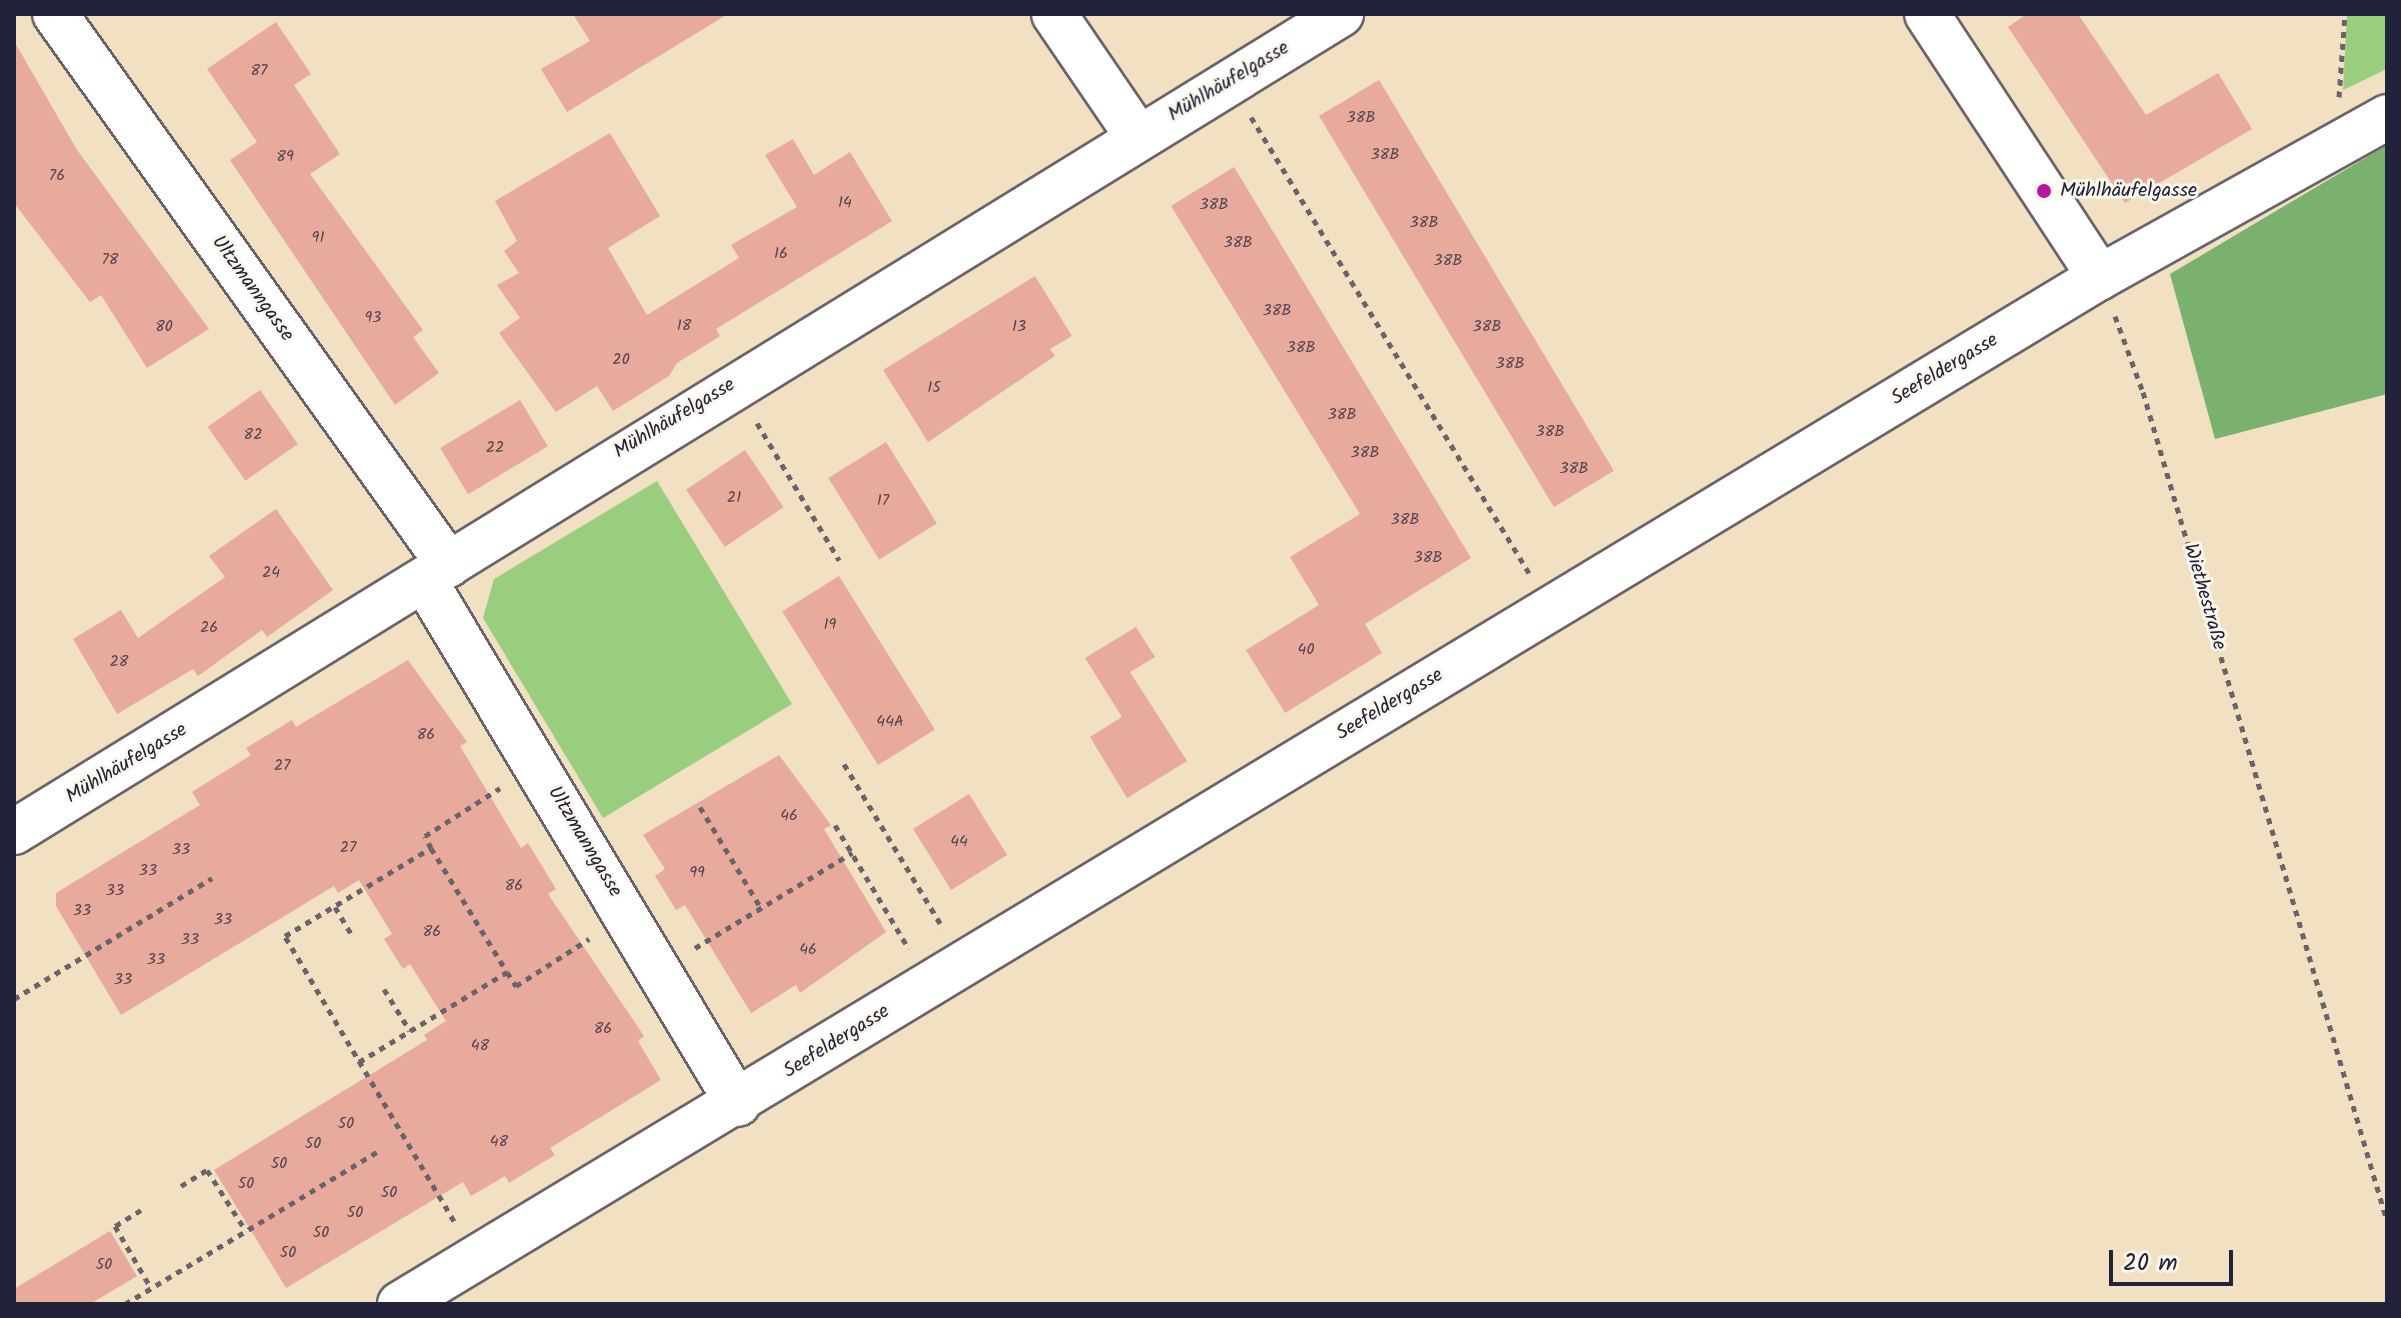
<!DOCTYPE html>
<html>
<head>
<meta charset="utf-8">
<style>
	body { margin:0 }
	#map { position:relative; width:2401px; height:1318px; overflow:hidden; background:#f1e0c2; font-family:Kalam,sans-serif }
	div>[style] { position:absolute }
	[style*='--x'] { left:calc(var(--x)*1px); top:calc(var(--y)*1px); width:calc(var(--w)*1px); rotate:calc(var(--a)*1deg) }
	.green>* { inset:0; background:#99ce7f }
	.forest>* { inset:0; background:#7ab16e }
	.building>* { inset:0; background:#e7aa9c; transform-origin:0 0 }
	.path>* { height:5px; margin-top:-2.5px; transform-origin:0; background:repeating-linear-gradient(90deg,#6a646a 0 6px,transparent 0 12px) }
	.roads { filter:drop-shadow(2px 0 #6a646a) drop-shadow(-2px 0 #6a646a) drop-shadow(0 2px #6a646a) drop-shadow(0 -2px #6a646a) }
	.minor>* { height:44px; margin:-22px; padding:0 22px; transform-origin:22px; border-radius:22px; background:#fff }
	.dots>* { width:22px; height:22px; translate:-50% -50%; box-sizing:border-box; border:4px solid #fbf7ec; border-radius:50% }
	span { translate:-50% -50%; white-space:nowrap; text-align:center; line-height:1.15; -webkit-text-stroke:6px #fbf7ec; paint-order:stroke }
	.number-label { font-size:16px; color:#534453 }
	.number-label span { -webkit-text-stroke-width:0 }
	.street-label { font-size:20px; color:#22223b }
	.poi-label { font-size:20px; color:#22223b }
	.left { translate:0 -50%; text-align:left }
	.frame { position:absolute; inset:0; border:16px solid #22223b; pointer-events:none }
	.scale { position:absolute; left:2109px; top:1250px; width:124px; height:36px; box-sizing:border-box; border:4px solid #22223b; border-top:0; padding-left:10px; font-size:24px; line-height:28px; white-space:nowrap; color:#22223b; -webkit-text-stroke:6px #fbf7ec; paint-order:stroke }
</style>
</head>
<body>
<div id="map">
	<div class="green">
		<i style="clip-path:polygon(2347px 14px,2387px 14px,2387px 69px,2343px 90px)"></i>
		<i style="clip-path:polygon(657px 481px,792px 704px,603px 818px,483px 618px,494px 579px)"></i>
	</div>
	<div class="forest">
		<i style="clip-path:polygon(2387px 145px,2387px 394px,2215px 439px,2170px 274px)"></i>
	</div>
	<div class="building">
		<i style="clip-path:polygon(573px 14px,728px 14px,567px 112px,541px 69px,590px 41px)"></i>
		<i style="clip-path:polygon(2027px 14px,2078px 14px,2146px 115px,2218px 73px,2252px 129px,2125px 203px,2008px 27px)"></i>
		<i style="clip-path:polygon(276px 22px,311px 74px,294px 85px,340px 154px,310px 174px,423px 330px,413px 337px,439px 373px,395px 405px,230px 160px,257px 142px,207px 69px)"></i>
		<i style="clip-path:polygon(14px 41px,77px 150px,209px 329px,147px 368px,101px 295px,90px 302px,14px 203px)"></i>
		<i style="left:1379px;top:80px;width:456px;height:70px;rotate:59deg"></i>
		<i style="clip-path:polygon(610px 133px,660px 216px,608px 248px,647px 315px,739px 258px,731px 245px,797px 207px,765px 155px,793px 139px,814px 175px,850px 152px,892px 221px,716px 329px,720px 336px,677px 363px,669px 376px,613px 411px,597px 386px,556px 412px,499px 333px,520px 318px,497px 285px,519px 273px,504px 251px,517px 241px,495px 201px)"></i>
		<i style="clip-path:polygon(1234px 167px,1471px 558px,1365px 624px,1382px 653px,1285px 713px,1246px 650px,1319px 605px,1290px 557px,1360px 514px,1171px 206px)"></i>
		<i style="clip-path:polygon(1035px 276px,1072px 336px,1050px 349px,1055px 356px,928px 442px,883px 370px)"></i>
		<i style="left:260px;top:390px;width:66px;height:64px;rotate:55deg"></i>
		<i style="left:520px;top:400px;width:54px;height:93px;rotate:59deg"></i>
		<i style="left:886px;top:442px;width:96px;height:68px;rotate:58deg"></i>
		<i style="left:745px;top:450px;width:69px;height:71px;rotate:56deg"></i>
		<i style="clip-path:polygon(276px 509px,333px 590px,267px 637px,262px 630px,198px 676px,193px 669px,117px 714px,73px 639px,121px 610px,138px 638px,225px 577px,209px 556px)"></i>
		<i style="left:839px;top:576px;width:181px;height:67px;rotate:58deg"></i>
		<i style="clip-path:polygon(1136px 627px,1155px 657px,1130px 672px,1187px 761px,1127px 798px,1090px 737px,1122px 717px,1085px 658px)"></i>
		<i style="clip-path:polygon(408px 660px,467px 742px,460px 746px,521px 848px,528px 843px,556px 889px,548px 894px,644px 1036px,638px 1041px,661px 1080px,550px 1148px,555px 1155px,509px 1183px,505px 1176px,471px 1196px,463px 1182px,286px 1288px,214px 1170px,427px 1040px,424px 1035px,446px 1021px,410px 964px,403px 969px,384px 939px,392px 934px,359px 880px,338px 893px,334px 886px,121px 1015px,56px 906px,56px 893px,200px 805px,192px 792px,251px 755px,246px 748px,292px 720px,296px 727px)"></i>
		<i style="clip-path:polygon(779px 755px,831px 825px,824px 829px,886px 932px,800px 993px,796px 985px,751px 1013px,685px 905px,676px 910px,655px 876px,665px 869px,643px 835px)"></i>
		<i style="left:969px;top:794px;width:72px;height:66px;rotate:58deg"></i>
		<i style="clip-path:polygon(110px 1231px,137px 1276px,90px 1304px,14px 1304px,14px 1289px)"></i>
	</div>
	<div class="path">
		<i style="--x:2339;--y:97;--w:83;--a:-85.9"></i>
		<i style="--x:1251;--y:117;--w:534;--a:58.63"></i>
		<i style="--x:2115;--y:316;--w:81;--a:69.8"></i>
		<i style="--x:2143;--y:392;--w:864;--a:73.6"></i>
		<i style="--x:757;--y:423;--w:160;--a:59.1"></i>
		<i style="--x:844;--y:764;--w:192;--a:58.9"></i>
		<i style="--x:700;--y:807;--w:118;--a:58.9"></i>
		<i style="--x:835;--y:825;--w:144;--a:59.2"></i>
		<i style="--x:431;--y:848;--w:145;--a:58.5"></i>
		<i style="--x:335;--y:907;--w:31;--a:59"></i>
		<i style="--x:695;--y:948;--w:184;--a:-31.2"></i>
		<i style="--x:384;--y:989;--w:49;--a:58.2"></i>
		<i style="--x:14;--y:999;--w:232;--a:-31.4"></i>
		<i style="--x:359;--y:1062;--w:173;--a:-31.3"></i>
		<i style="--x:507;--y:972;--w:17;--a:57"></i>
		<i style="--x:516;--y:986;--w:87;--a:-32.8"></i>
		<i style="--x:181;--y:1186;--w:31;--a:-32"></i>
		<i style="--x:207;--y:1170;--w:72;--a:57.4"></i>
		<i style="--x:141;--y:1210;--w:31;--a:148"></i>
		<i style="--x:115;--y:1226;--w:72;--a:59.9"></i>
		<i style="--x:454;--y:1221;--w:331;--a:-120.7"></i>
		<i style="--x:285;--y:936;--w:170;--a:-31.1"></i>
		<i style="--x:431;--y:848;--w:13;--a:-117"></i>
		<i style="--x:425;--y:836;--w:89;--a:-32.6"></i>
		<i style="--x:125;--y:1304;--w:294;--a:-31.1"></i>
	</div>
	<div class="roads">
		<div class="minor">
			<i style="--x:55;--y:14;--w:677;--a:54.43"></i>
			<i style="--x:1054;--y:14;--w:149;--a:55.7"></i>
			<i style="--x:1927;--y:14;--w:315;--a:56.7"></i>
			<i style="--x:426;--y:583;--w:607;--a:59.08"></i>
			<i style="--x:14;--y:832;--w:1559;--a:-31.65"></i>
			<i style="--x:400;--y:1304;--w:1986;--a:-31.14"></i>
			<i style="--x:2100;--y:277;--w:329;--a:-29.1"></i>
		</div>
	</div>
	<div class="dots">
		<i style="left:2044px;top:191px;background:#b5179e"></i>
	</div>
	<div class="number-label">
		<span style="left:259px;top:71px">87</span>
		<span style="left:1361px;top:118px">38B</span>
		<span style="left:1385px;top:155px">38B</span>
		<span style="left:285px;top:157px">89</span>
		<span style="left:57px;top:176px">76</span>
		<span style="left:845px;top:203px">14</span>
		<span style="left:1214px;top:205px">38B</span>
		<span style="left:1424px;top:223px">38B</span>
		<span style="left:318px;top:238px">91</span>
		<span style="left:1238px;top:243px">38B</span>
		<span style="left:781px;top:254px">16</span>
		<span style="left:110px;top:260px">78</span>
		<span style="left:1448px;top:261px">38B</span>
		<span style="left:1277px;top:311px">38B</span>
		<span style="left:373px;top:318px">93</span>
		<span style="left:684px;top:326px">18</span>
		<span style="left:164px;top:327px">80</span>
		<span style="left:1019px;top:327px">13</span>
		<span style="left:1487px;top:327px">38B</span>
		<span style="left:1301px;top:348px">38B</span>
		<span style="left:621px;top:360px">20</span>
		<span style="left:1510px;top:364px">38B</span>
		<span style="left:934px;top:388px">15</span>
		<span style="left:1342px;top:415px">38B</span>
		<span style="left:1550px;top:432px">38B</span>
		<span style="left:253px;top:435px">82</span>
		<span style="left:495px;top:448px">22</span>
		<span style="left:1365px;top:453px">38B</span>
		<span style="left:1574px;top:469px">38B</span>
		<span style="left:734px;top:498px">21</span>
		<span style="left:883px;top:501px">17</span>
		<span style="left:1405px;top:520px">38B</span>
		<span style="left:1428px;top:558px">38B</span>
		<span style="left:271px;top:573px">24</span>
		<span style="left:830px;top:625px">19</span>
		<span style="left:209px;top:628px">26</span>
		<span style="left:1306px;top:650px">40</span>
		<span style="left:119px;top:662px">28</span>
		<span style="left:890px;top:722px">44A</span>
		<span style="left:426px;top:735px">86</span>
		<span style="left:282px;top:766px">27</span>
		<span style="left:789px;top:816px">46</span>
		<span style="left:959px;top:842px">44</span>
		<span style="left:348px;top:848px">27</span>
		<span style="left:181px;top:850px">33</span>
		<span style="left:148px;top:871px">33</span>
		<span style="left:697px;top:873px">99</span>
		<span style="left:514px;top:886px">86</span>
		<span style="left:115px;top:891px">33</span>
		<span style="left:82px;top:911px">33</span>
		<span style="left:223px;top:920px">33</span>
		<span style="left:432px;top:932px">86</span>
		<span style="left:190px;top:940px">33</span>
		<span style="left:808px;top:950px">46</span>
		<span style="left:156px;top:960px">33</span>
		<span style="left:123px;top:980px">33</span>
		<span style="left:603px;top:1029px">86</span>
		<span style="left:480px;top:1046px">48</span>
		<span style="left:346px;top:1124px">50</span>
		<span style="left:499px;top:1142px">48</span>
		<span style="left:313px;top:1144px">50</span>
		<span style="left:279px;top:1164px">50</span>
		<span style="left:246px;top:1184px">50</span>
		<span style="left:389px;top:1193px">50</span>
		<span style="left:355px;top:1213px">50</span>
		<span style="left:321px;top:1233px">50</span>
		<span style="left:288px;top:1253px">50</span>
		<span style="left:104px;top:1265px">50</span>
	</div>
	<div class="street-label">
		<span style="left:1229px;top:82px;rotate:-31deg">Mühlhäufelgasse</span>
		<span style="left:252px;top:289px;rotate:54deg">Ultzmanngasse</span>
		<span style="left:1945px;top:370px;rotate:-31deg">Seefeldergasse</span>
		<span style="left:675px;top:419px;rotate:-31deg">Mühlhäufelgasse</span>
		<span style="left:2204px;top:597px;rotate:74deg">Wiethestraße</span>
		<span style="left:1390px;top:705px;rotate:-31deg">Seefeldergasse</span>
		<span style="left:127px;top:764px;rotate:-31deg">Mühlhäufelgasse</span>
		<span style="left:584px;top:842px;rotate:59deg">Ultzmanngasse</span>
		<span style="left:837px;top:1042px;rotate:-32deg">Seefeldergasse</span>
	</div>
	<div class="poi-label">
		<span class="left" style="left:2060px;top:191px">Mühlhäufelgasse</span>
	</div>
	<div class="frame"></div>
	<div class="scale">20 m</div>
</div>
</body>
</html>
